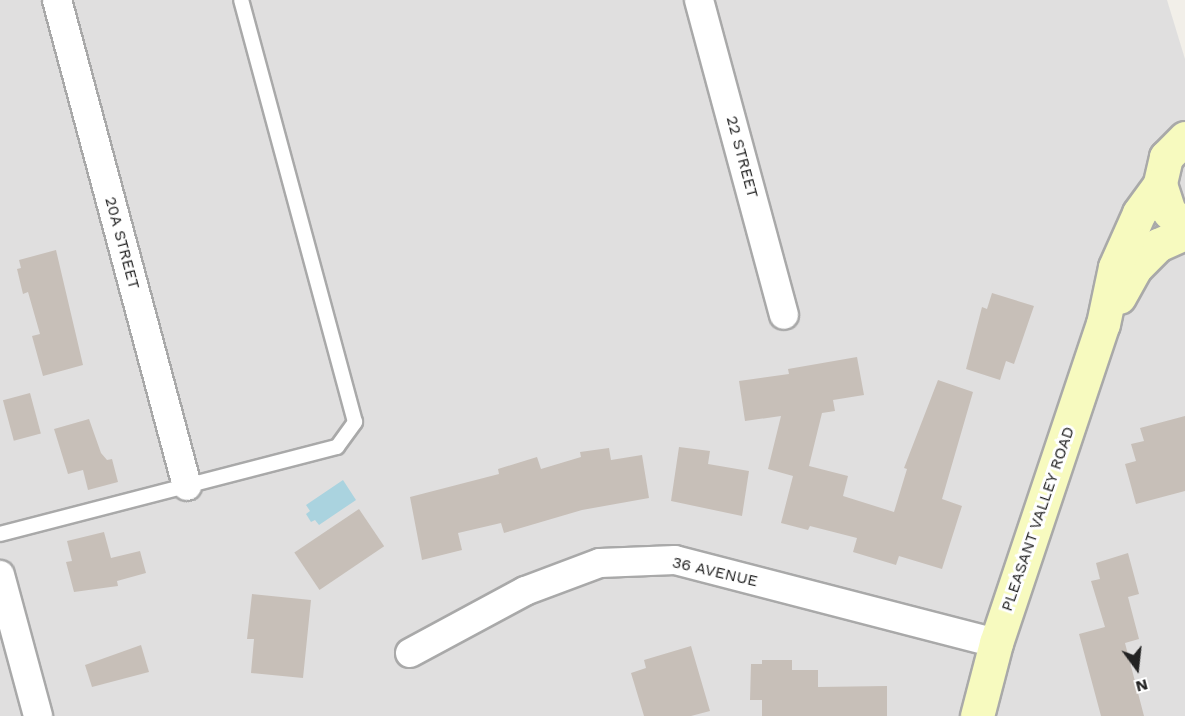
<!DOCTYPE html>
<html>
<head>
<meta charset="utf-8">
<style>
	body { margin:0 }
	#map { position:relative; width:1185px; height:716px; overflow:hidden; background:#f2efe9; font-family:"Work Sans",sans-serif }
	div>[style] { position:absolute }
	[style*='--x'] { left:calc(var(--x)*1px); top:calc(var(--y)*1px); width:calc(var(--w)*1px); rotate:calc(var(--a)*1deg) }
	.residential>* { inset:0; background:#e0dfdf }
	.water>* { inset:0; background:#aad3df }
	.building>* { inset:0; background:#c7bfb8; transform-origin:0 0 }
	.roads { filter:drop-shadow(2px 0 #a9a9a9) drop-shadow(-2px 0 #a9a9a9) drop-shadow(0 2px #a9a9a9) drop-shadow(0 -2px #a9a9a9) }
	.lane>* { height:14px; margin:-7px; padding:0 7px; transform-origin:7px; border-radius:7px; background:#fff }
	.street>* { height:28px; margin:-14px; padding:0 14px; transform-origin:14px; border-radius:14px; background:#fff }
	.secondary>* { height:33px; margin:-16.5px; padding:0 16.5px; transform-origin:16.5px; border-radius:16.5px; background:#f7fabf }
	span { translate:-50% -50%; white-space:nowrap; text-align:center; line-height:1.15; -webkit-text-stroke:6px #fff; paint-order:stroke }
	.street-label { font-size:16px; color:#222 }
	.north { position:absolute; left:1107px; top:638px; width:60px; height:60px; -webkit-text-stroke:4px #fff; paint-order:stroke; rotate:165deg; font-size:16px; font-weight:700; line-height:24px; text-align:center; color:#222 }
	.north::after { content:''; display:block; margin:auto; width:21px; height:27px; background:#222; clip-path:polygon(50% 0,100% 100%,50% 72%,0 100%) }
</style>
</head>
<body>
<div id="map">
	<div class="residential">
		<i style="clip-path:polygon(0 0,1167px 0,1185px 59px,1185px 716px,0 716px)"></i>
	</div>
	<div class="water">
		<i style="clip-path:polygon(343px 480px,356px 500px,319px 525px,315px 520px,311px 522px,306px 514px,310px 511px,306px 505px)"></i>
	</div>
	<div class="building">
		<i style="clip-path:polygon(56px 250px,83px 365px,43px 376px,32px 336px,40px 334px,28px 292px,23px 294px,17px 269px,21px 268px,19px 260px)"></i>
		<i style="clip-path:polygon(992px 293px,1034px 306px,1014px 364px,1006px 361px,1000px 380px,966px 369px,982px 307px,987px 309px)"></i>
		<i style="clip-path:polygon(857px 357px,864px 395px,833px 400px,835px 411px,822px 413px,809px 466px,848px 476px,843px 496px,894px 512px,907px 469px,904px 468px,938px 380px,973px 392px,942px 499px,962px 506px,942px 569px,899px 556px,896px 565px,853px 552px,857px 538px,810px 526px,808px 530px,781px 523px,793px 476px,768px 469px,781px 416px,745px 421px,739px 381px,789px 374px,788px 369px)"></i>
		<i style="left:30px;top:393px;width:42px;height:28px;rotate:75deg"></i>
		<i style="clip-path:polygon(1185px 416px,1185px 491px,1136px 504px,1125px 464px,1136px 461px,1131px 444px,1144px 441px,1140px 428px)"></i>
		<i style="clip-path:polygon(89px 419px,101px 453px,107px 460px,112px 459px,118px 482px,88px 490px,83px 470px,68px 474px,54px 429px)"></i>
		<i style="clip-path:polygon(679px 447px,710px 451px,708px 464px,749px 471px,742px 516px,671px 501px)"></i>
		<i style="clip-path:polygon(609px 448px,611px 460px,642px 455px,649px 498px,582px 510px,504px 533px,501px 523px,458px 533px,462px 550px,422px 560px,410px 497px,499px 474px,498px 469px,537px 457px,541px 469px,581px 457px,580px 452px)"></i>
		<i style="left:359px;top:509px;width:45px;height:78px;rotate:56deg"></i>
		<i style="clip-path:polygon(104px 532px,111px 558px,140px 551px,146px 573px,117px 581px,118px 586px,74px 592px,66px 562px,72px 561px,67px 541px)"></i>
		<i style="clip-path:polygon(1128px 553px,1139px 594px,1128px 597px,1139px 639px,1125px 643px,1144px 716px,1101px 716px,1079px 634px,1105px 627px,1091px 581px,1100px 579px,1096px 563px)"></i>
		<i style="clip-path:polygon(252px 594px,311px 600px,303px 678px,251px 673px,254px 639px,247px 639px)"></i>
		<i style="clip-path:polygon(141px 645px,149px 672px,92px 687px,85px 665px)"></i>
		<i style="clip-path:polygon(691px 646px,710px 711px,691px 716px,644px 716px,631px 673px,646px 668px,644px 660px)"></i>
		<i style="clip-path:polygon(762px 660px,792px 660px,792px 670px,818px 670px,818px 687px,887px 686px,887px 716px,762px 716px,762px 700px,750px 700px,751px 664px,762px 664px)"></i>
	</div>
	<div class="roads">
		<div class="lane">
			<i style="--x:0;--y:534;--w:348;--a:-14.5"></i>
			<i style="--x:337;--y:447;--w:31;--a:-54"></i>
			<i style="--x:355;--y:422;--w:437;--a:-105.1"></i>
		</div>
		<div class="street">
			<i style="--x:57;--y:0;--w:503;--a:75.02"></i>
			<i style="--x:699;--y:0;--w:326;--a:74.9"></i>
			<i style="--x:0;--y:575;--w:146;--a:74.9"></i>
			<i style="--x:410;--y:653;--w:131;--a:-28.3"></i>
			<i style="--x:525;--y:591;--w:80;--a:-20.5"></i>
			<i style="--x:600;--y:563;--w:75;--a:-2.3"></i>
			<i style="--x:675;--y:560;--w:332;--a:14.5"></i>
		</div>
		<div class="secondary">
			<i style="--x:1185;--y:138;--w:27;--a:135"></i>
			<i style="--x:1166;--y:157;--w:28;--a:103"></i>
			<i style="--x:1160;--y:184;--w:29;--a:72"></i>
			<i style="--x:1169;--y:212;--w:21;--a:41"></i>
			<i style="--x:1119;--y:297;--w:33;--a:-61"></i>
			<i style="--x:1135;--y:268;--w:33;--a:-45"></i>
			<i style="--x:1158;--y:245;--w:30;--a:-24"></i>
			<i style="--x:977;--y:716;--w:75;--a:-75.4"></i>
			<i style="--x:996;--y:643;--w:336;--a:-71.5"></i>
			<i style="--x:1103;--y:324;--w:58;--a:-78.1"></i>
			<i style="--x:1115;--y:267;--w:59;--a:-66"></i>
			<i style="--x:1139;--y:213;--w:36;--a:-54"></i>
		</div>
	</div>
	<div class="street-label">
		<span style="left:742px;top:157px;rotate:75deg">22 STREET</span>
		<span style="left:122px;top:243px;rotate:75deg">20A STREET</span>
		<span style="left:1038px;top:519px;rotate:-71deg">PLEASANT VALLEY ROAD</span>
		<span style="left:715px;top:572px;rotate:13deg">36 AVENUE</span>
	</div>
	<div class="north">N</div>
</div>
</body>
</html>
